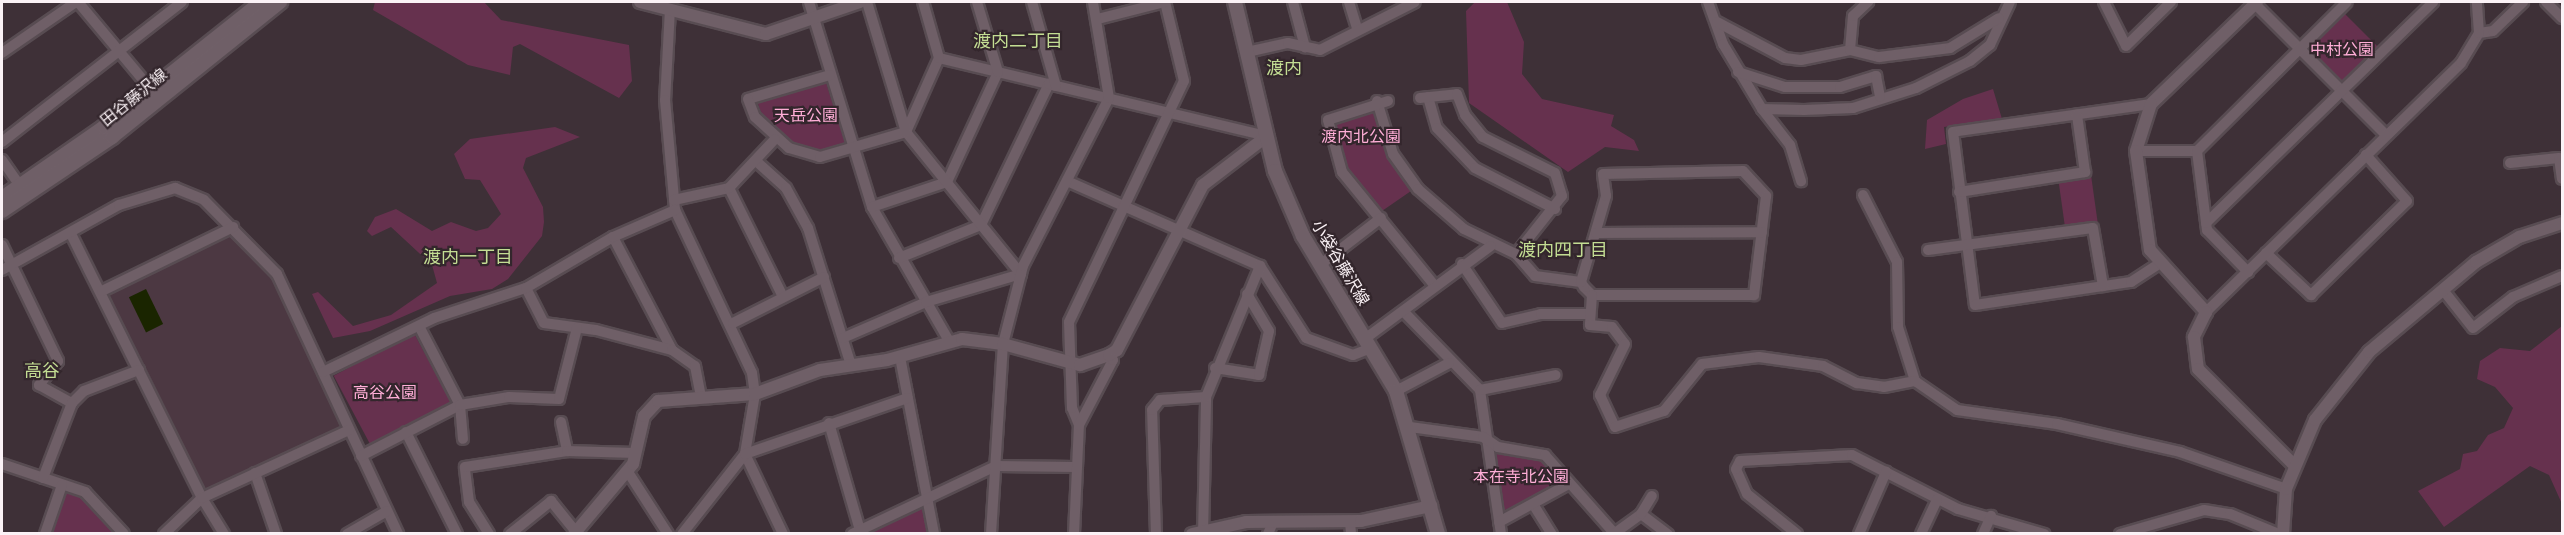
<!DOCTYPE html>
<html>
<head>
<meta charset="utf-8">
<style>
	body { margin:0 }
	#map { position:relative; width:2564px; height:535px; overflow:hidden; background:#3e3037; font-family:Montserrat,"Noto Sans JP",sans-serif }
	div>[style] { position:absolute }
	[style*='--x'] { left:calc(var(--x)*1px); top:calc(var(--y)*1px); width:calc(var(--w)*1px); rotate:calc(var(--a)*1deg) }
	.built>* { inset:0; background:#4c3842 }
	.green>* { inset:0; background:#66314e; transform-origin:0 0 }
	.water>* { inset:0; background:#1a2500; transform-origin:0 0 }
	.roads { filter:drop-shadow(2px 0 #584c52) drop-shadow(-2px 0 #584c52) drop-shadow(0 2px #584c52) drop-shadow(0 -2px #584c52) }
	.minor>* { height:10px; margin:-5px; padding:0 5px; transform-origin:5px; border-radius:5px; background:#6f5f67 }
	.tertiary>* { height:12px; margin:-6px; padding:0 6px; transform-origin:6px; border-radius:6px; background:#6f5f67 }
	.secondary>* { height:14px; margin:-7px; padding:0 7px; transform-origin:7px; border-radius:7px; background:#6f5f67 }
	span { translate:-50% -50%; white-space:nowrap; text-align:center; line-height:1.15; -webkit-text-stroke:4.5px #33262c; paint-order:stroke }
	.park-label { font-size:16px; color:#ffaed7 }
	.street-label { font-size:16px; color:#fbf2f6 }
	.neighbourhood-label { font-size:18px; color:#c3dd93 }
	.frame { position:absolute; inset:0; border:3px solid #fbf2f6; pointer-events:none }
</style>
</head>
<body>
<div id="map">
	<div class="built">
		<i style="clip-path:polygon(229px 233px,274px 278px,342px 429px,207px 493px,108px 295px)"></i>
	</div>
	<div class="green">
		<i style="clip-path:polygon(375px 2px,484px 2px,501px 20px,629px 45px,632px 81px,619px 98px,520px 44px,513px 47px,510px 75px,468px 65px,373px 10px)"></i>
		<i style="clip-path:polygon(1475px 2px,1507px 2px,1524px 42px,1522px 74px,1542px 99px,1614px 115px,1611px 126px,1634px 140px,1639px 151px,1605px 147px,1568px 172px,1469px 103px,1466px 11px)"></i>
		<i style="left:2344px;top:13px;width:51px;height:50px;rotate:45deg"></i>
		<i style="clip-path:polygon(825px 79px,846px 146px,819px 153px,791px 144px,761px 113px,756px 98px)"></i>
		<i style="clip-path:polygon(1993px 89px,2002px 119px,1944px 127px,1946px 144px,1925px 149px,1927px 120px,1963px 99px)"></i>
		<i style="clip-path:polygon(1374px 107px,1388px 159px,1411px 191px,1382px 211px,1349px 171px,1334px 120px)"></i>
		<i style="clip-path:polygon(555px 127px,580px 137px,526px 158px,523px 168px,543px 207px,544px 222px,542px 236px,508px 279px,492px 289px,450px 296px,370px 331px,333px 338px,312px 294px,318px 292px,353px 326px,391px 315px,437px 283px,432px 265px,391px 227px,372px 236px,367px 231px,375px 217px,396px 209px,432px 231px,451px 222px,476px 231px,488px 228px,501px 214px,480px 180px,465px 179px,454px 154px,470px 139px)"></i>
		<i style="left:2091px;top:175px;width:49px;height:33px;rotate:82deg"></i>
		<i style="clip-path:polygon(2562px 326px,2562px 504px,2549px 475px,2530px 466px,2444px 527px,2418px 491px,2460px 469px,2463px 454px,2477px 451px,2488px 435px,2504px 428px,2513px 408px,2495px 387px,2477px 379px,2480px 361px,2500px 348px,2530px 351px)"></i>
		<i style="left:414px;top:333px;width:80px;height:91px;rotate:62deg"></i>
		<i style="clip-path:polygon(1495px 447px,1544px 460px,1560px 485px,1503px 511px)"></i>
		<i style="clip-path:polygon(64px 489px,83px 496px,119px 534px,49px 534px)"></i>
		<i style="clip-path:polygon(924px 504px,929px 533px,865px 534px)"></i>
	</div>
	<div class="water">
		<i style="left:146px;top:289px;width:39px;height:19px;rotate:64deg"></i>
	</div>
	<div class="roads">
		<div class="minor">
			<i style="--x:78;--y:2;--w:112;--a:50.1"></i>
			<i style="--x:809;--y:2;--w:214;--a:72.9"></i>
			<i style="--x:872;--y:207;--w:155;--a:60.1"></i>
			<i style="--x:1293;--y:2;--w:47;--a:75.1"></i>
			<i style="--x:1349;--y:2;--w:28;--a:73"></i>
			<i style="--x:1708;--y:2;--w:45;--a:70.3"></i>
			<i style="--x:1723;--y:44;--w:76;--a:59"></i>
			<i style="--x:1762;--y:109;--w:42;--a:1.4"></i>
			<i style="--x:1804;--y:110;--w:49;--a:-2.3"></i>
			<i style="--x:1853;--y:108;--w:66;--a:-17.6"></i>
			<i style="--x:1916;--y:88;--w:60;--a:-26.6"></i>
			<i style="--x:1970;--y:61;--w:26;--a:-39"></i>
			<i style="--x:1990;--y:45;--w:47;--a:-65.1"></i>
			<i style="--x:2104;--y:2;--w:49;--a:63.4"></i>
			<i style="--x:2126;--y:46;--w:63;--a:-44.4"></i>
			<i style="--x:2253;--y:2;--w:188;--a:45"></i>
			<i style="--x:2546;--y:2;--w:23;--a:45"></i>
			<i style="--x:670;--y:9;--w:91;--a:93.1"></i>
			<i style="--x:665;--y:100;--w:110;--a:84.8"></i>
			<i style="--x:675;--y:210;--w:180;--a:64.7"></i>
			<i style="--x:752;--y:373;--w:21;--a:82"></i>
			<i style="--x:755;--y:394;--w:61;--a:99.5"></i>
			<i style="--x:745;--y:454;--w:89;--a:64.6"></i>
			<i style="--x:1717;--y:22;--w:77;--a:27.9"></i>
			<i style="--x:1785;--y:58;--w:16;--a:7"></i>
			<i style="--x:1801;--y:60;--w:50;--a:-11.5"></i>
			<i style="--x:1850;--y:50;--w:34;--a:-85"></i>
			<i style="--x:1853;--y:16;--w:21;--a:-43"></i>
			<i style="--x:2479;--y:33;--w:14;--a:-8"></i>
			<i style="--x:2493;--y:31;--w:42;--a:-44"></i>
			<i style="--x:1850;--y:50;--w:30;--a:14"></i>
			<i style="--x:1879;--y:57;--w:72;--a:-7.2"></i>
			<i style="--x:1950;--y:48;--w:57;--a:-31.5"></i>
			<i style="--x:1247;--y:52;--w:42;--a:-12.4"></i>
			<i style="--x:1288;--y:43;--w:33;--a:12"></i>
			<i style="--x:1320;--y:50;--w:106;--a:-26.8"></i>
			<i style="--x:2;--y:53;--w:90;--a:-34.6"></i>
			<i style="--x:939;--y:58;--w:337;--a:13.4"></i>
			<i style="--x:1738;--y:72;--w:49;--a:17.7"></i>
			<i style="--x:1785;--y:87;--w:55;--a:0"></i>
			<i style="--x:1840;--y:87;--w:38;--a:-17"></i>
			<i style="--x:1876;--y:76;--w:21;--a:79"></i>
			<i style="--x:830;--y:75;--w:85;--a:163.7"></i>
			<i style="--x:748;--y:99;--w:19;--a:69"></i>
			<i style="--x:755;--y:117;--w:46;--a:42.4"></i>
			<i style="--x:789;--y:148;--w:32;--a:16"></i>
			<i style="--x:820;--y:157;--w:90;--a:-16.2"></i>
			<i style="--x:906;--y:132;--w:81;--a:-66"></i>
			<i style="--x:939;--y:58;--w:58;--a:-105.9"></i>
			<i style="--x:1428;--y:97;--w:32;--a:74"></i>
			<i style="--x:1437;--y:128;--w:55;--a:46.5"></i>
			<i style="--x:1475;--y:168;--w:90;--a:27.1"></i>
			<i style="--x:1420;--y:98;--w:37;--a:-6"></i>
			<i style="--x:1457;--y:94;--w:22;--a:69"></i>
			<i style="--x:1465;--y:115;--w:28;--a:51"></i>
			<i style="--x:1483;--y:137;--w:80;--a:26.6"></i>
			<i style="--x:1555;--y:173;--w:24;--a:73"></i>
			<i style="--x:1562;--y:196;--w:74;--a:128.4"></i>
			<i style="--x:1377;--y:101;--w:55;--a:73.2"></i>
			<i style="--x:1393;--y:154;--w:43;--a:54.5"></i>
			<i style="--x:1418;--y:189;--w:61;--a:41"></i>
			<i style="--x:1464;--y:229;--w:58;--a:25.7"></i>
			<i style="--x:1516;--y:254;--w:29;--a:49"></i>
			<i style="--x:1535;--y:276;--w:46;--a:7.4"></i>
			<i style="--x:1388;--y:101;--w:63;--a:162.4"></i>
			<i style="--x:1328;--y:120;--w:54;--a:74.9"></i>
			<i style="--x:1342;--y:172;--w:146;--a:50.8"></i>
			<i style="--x:2151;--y:104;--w:200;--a:172"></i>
			<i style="--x:1953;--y:132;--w:174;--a:82.8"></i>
			<i style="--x:1975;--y:305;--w:158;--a:-8.4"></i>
			<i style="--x:2131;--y:282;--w:33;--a:-33"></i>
			<i style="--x:1762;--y:109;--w:46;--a:52.1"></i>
			<i style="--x:1790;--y:145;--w:38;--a:73"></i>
			<i style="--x:2;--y:142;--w:228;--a:-37.9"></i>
			<i style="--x:2136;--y:151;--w:61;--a:0"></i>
			<i style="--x:2197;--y:151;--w:211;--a:-44.8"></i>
			<i style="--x:2197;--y:151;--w:80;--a:82.8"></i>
			<i style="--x:2207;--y:230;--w:59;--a:45.7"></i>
			<i style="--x:2;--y:160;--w:33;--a:55"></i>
			<i style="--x:756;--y:161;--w:40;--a:42"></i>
			<i style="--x:786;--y:188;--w:46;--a:61.2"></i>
			<i style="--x:808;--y:228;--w:144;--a:72.6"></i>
			<i style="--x:2510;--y:163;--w:49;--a:-5.8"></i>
			<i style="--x:2559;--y:158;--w:21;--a:82"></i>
			<i style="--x:1743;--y:171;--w:34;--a:47"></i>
			<i style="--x:1766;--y:196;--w:100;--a:96.9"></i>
			<i style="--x:1754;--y:295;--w:162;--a:180"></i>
			<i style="--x:1592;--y:295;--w:11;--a:-135"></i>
			<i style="--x:1584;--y:287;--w:6;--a:-121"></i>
			<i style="--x:1581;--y:282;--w:90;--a:-73.8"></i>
			<i style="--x:1606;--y:196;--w:22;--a:-98"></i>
			<i style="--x:1603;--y:174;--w:140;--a:-1.2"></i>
			<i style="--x:1067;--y:181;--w:211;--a:23.8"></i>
			<i style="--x:1260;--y:266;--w:85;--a:57.4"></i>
			<i style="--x:1306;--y:338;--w:50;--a:19.9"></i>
			<i style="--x:1353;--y:355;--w:19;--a:-21"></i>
			<i style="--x:729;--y:188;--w:122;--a:63.6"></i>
			<i style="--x:1959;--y:192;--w:128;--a:-9"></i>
			<i style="--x:2085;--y:172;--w:58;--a:-98"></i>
			<i style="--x:1863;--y:195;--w:75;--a:63.1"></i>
			<i style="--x:1897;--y:262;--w:65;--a:89.1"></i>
			<i style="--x:1898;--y:327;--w:57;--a:72.5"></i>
			<i style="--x:674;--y:200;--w:56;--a:-12.3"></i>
			<i style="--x:729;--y:188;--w:67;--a:-46.8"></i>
			<i style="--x:872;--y:207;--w:79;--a:-18.4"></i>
			<i style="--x:947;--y:182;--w:121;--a:-65.1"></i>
			<i style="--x:998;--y:72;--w:73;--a:-106.7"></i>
			<i style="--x:2206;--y:223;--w:317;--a:-44.2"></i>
			<i style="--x:1596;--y:233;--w:166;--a:-0.3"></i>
			<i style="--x:71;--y:234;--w:295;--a:63.6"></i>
			<i style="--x:202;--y:498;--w:42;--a:58.6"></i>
			<i style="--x:613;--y:237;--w:127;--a:62.4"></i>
			<i style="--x:2;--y:245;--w:129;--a:64.2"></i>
			<i style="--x:58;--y:361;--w:31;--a:128"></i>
			<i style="--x:39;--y:385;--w:38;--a:29"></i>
			<i style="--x:72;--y:403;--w:17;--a:-45"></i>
			<i style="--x:84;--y:391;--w:59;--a:-20.9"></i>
			<i style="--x:1928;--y:250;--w:166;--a:-7.6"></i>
			<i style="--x:2093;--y:228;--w:59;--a:80.2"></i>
			<i style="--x:2266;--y:253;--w:62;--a:43"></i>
			<i style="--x:2311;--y:295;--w:134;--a:-44.4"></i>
			<i style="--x:2407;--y:201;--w:62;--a:-131.7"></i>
			<i style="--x:899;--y:258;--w:88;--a:-21.9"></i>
			<i style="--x:981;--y:225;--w:157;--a:-64.3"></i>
			<i style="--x:1049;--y:84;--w:7;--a:16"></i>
			<i style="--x:1056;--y:86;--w:87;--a:-105.9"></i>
			<i style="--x:1462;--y:264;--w:71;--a:55.9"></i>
			<i style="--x:1502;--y:323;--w:40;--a:-13"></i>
			<i style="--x:1541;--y:314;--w:49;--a:0"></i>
			<i style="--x:1320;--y:265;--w:77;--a:-37.6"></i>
			<i style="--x:2;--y:270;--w:134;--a:-29.1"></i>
			<i style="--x:119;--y:205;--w:59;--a:-16.9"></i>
			<i style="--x:175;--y:188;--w:31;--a:22"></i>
			<i style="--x:204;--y:200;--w:104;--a:45.4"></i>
			<i style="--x:277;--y:274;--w:287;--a:65"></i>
			<i style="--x:526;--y:288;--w:39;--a:63"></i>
			<i style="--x:544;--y:323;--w:52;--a:7.7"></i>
			<i style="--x:596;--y:330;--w:79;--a:14.7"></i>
			<i style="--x:672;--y:350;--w:28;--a:35"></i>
			<i style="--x:695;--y:366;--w:32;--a:79"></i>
			<i style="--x:2443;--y:290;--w:48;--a:51.7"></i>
			<i style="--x:2473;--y:328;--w:51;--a:-37.8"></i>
			<i style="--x:2513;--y:297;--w:53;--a:-23.2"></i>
			<i style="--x:102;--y:291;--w:146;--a:-26"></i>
			<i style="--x:1592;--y:295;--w:30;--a:94"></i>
			<i style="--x:1590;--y:325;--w:22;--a:5"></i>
			<i style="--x:1612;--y:327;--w:21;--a:53"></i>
			<i style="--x:1625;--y:344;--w:57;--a:116.1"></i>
			<i style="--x:1600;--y:395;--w:35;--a:65"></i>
			<i style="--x:1615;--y:427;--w:52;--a:-18.1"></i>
			<i style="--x:1664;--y:411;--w:60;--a:-51"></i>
			<i style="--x:1702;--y:364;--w:57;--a:-7"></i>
			<i style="--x:1759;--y:357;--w:65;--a:8"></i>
			<i style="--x:1823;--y:366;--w:38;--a:27"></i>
			<i style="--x:1857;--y:383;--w:27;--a:8"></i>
			<i style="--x:1884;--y:387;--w:32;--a:-11"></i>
			<i style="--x:1915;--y:381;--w:51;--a:34.6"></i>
			<i style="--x:1957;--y:410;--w:101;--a:8"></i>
			<i style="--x:2057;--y:424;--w:126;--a:12.8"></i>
			<i style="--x:2180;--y:452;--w:112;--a:19.2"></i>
			<i style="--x:1404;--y:312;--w:109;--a:45.7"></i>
			<i style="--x:1480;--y:390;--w:146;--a:81.7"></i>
			<i style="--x:2206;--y:312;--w:356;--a:-44.3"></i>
			<i style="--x:2461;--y:63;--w:35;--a:-59"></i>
			<i style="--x:2479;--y:33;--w:31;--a:-94"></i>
			<i style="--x:733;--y:323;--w:102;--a:-26.8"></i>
			<i style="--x:419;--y:326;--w:89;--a:62.6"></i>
			<i style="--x:460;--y:405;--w:34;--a:85"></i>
			<i style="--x:843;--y:338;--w:90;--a:-23.4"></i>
			<i style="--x:926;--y:302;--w:99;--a:-16.4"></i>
			<i style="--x:1021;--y:274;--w:183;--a:-129"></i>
			<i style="--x:906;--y:132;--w:136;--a:-106.7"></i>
			<i style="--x:1366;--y:338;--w:155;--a:-36.4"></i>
			<i style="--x:900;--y:357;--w:180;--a:79.1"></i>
			<i style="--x:1215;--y:368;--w:45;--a:9"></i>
			<i style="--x:1259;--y:375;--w:45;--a:-77.2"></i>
			<i style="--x:1269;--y:331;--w:43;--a:-120.7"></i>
			<i style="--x:323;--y:372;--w:123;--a:-25.9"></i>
			<i style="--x:434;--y:318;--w:97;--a:-18.1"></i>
			<i style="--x:526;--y:288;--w:101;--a:-30.4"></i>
			<i style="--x:613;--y:237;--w:68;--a:-23.5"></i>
			<i style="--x:1480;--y:390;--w:77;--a:-11.2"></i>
			<i style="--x:1396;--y:391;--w:60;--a:-27.8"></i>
			<i style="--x:561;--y:422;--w:30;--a:78"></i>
			<i style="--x:829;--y:423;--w:116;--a:73.9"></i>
			<i style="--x:1079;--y:425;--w:18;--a:-112"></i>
			<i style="--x:1072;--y:408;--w:86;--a:-92"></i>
			<i style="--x:1069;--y:322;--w:267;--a:-64.5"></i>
			<i style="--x:1184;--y:81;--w:81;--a:-103.5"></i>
			<i style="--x:1165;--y:2;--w:69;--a:165.8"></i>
			<i style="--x:1410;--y:427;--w:74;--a:7.8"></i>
			<i style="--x:1483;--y:437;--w:18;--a:34"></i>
			<i style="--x:1498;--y:447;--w:48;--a:9.7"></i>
			<i style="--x:1545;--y:455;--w:106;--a:48.5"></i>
			<i style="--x:406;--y:432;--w:114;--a:63.4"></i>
			<i style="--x:361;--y:456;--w:111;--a:-27.3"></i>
			<i style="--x:460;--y:405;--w:50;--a:-9.3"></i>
			<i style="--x:509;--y:397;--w:50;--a:2.3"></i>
			<i style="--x:559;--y:399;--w:73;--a:-75.8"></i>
			<i style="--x:2;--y:464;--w:88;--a:18.6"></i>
			<i style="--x:85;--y:492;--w:57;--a:47.1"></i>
			<i style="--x:628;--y:472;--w:74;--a:57.2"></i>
			<i style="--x:255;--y:473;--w:65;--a:71"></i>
			<i style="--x:43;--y:478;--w:80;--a:-68.9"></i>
			<i style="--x:1533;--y:504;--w:36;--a:58"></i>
			<i style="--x:1641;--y:514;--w:34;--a:37"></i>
			<i style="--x:1350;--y:522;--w:12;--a:85"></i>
			<i style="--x:1499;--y:522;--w:77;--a:-28.6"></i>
			<i style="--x:1615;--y:533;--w:32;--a:-36"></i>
			<i style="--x:1641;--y:514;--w:21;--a:-59"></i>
			<i style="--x:45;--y:534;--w:52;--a:-70.9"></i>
			<i style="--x:164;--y:534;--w:52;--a:-43.5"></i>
			<i style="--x:202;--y:498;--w:162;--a:-24.8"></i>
			<i style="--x:347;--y:534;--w:46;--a:-29.9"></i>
			<i style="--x:489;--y:534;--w:38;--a:-122"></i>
			<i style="--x:469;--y:502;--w:35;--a:-97"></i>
			<i style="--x:465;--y:467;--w:103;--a:-8.9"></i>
			<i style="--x:567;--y:451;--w:68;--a:1.7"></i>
			<i style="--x:510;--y:534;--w:53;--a:-38.8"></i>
			<i style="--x:551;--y:501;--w:40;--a:51"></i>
			<i style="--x:682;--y:534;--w:102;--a:-51.8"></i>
			<i style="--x:745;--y:454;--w:172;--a:-19"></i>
			<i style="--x:852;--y:534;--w:159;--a:-25.3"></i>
			<i style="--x:996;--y:466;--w:79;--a:0.7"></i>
			<i style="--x:991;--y:534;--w:190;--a:-86.4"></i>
			<i style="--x:1003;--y:344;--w:81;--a:-75.6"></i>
			<i style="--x:1023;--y:266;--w:189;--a:-62.9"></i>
			<i style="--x:1109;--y:98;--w:97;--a:-99.5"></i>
			<i style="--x:1074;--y:534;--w:109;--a:-87.4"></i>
			<i style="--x:1079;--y:425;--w:73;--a:-62.4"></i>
			<i style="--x:1113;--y:360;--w:6;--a:-129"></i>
			<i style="--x:1156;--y:534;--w:124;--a:-91.8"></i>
			<i style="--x:1152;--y:410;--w:13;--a:-51"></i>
			<i style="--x:1160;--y:400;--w:46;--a:-3.7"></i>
			<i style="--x:1203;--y:534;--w:137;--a:-88.7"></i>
			<i style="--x:1206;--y:397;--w:142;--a:-67.6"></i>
			<i style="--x:1268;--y:534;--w:13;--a:-67"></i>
			<i style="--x:1797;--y:534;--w:64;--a:-141.3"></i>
			<i style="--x:1747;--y:494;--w:27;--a:-114"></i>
			<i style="--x:1736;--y:469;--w:9;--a:-63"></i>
			<i style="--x:1740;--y:461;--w:112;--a:-3.1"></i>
			<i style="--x:1852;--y:455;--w:119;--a:27"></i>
			<i style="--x:1958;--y:509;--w:90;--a:16.2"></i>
			<i style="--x:1859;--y:534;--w:68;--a:-66.5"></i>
			<i style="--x:1921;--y:534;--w:38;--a:-65"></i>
			<i style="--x:1983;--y:534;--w:20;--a:-66"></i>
			<i style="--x:2120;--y:534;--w:87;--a:-15.9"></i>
			<i style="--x:2204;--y:510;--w:26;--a:9"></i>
			<i style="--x:2230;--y:514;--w:53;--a:22.2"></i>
		</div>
		<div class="tertiary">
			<i style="--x:640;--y:2;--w:130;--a:14.3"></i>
			<i style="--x:766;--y:34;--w:99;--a:-18.8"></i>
			<i style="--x:2257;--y:2;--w:147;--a:136.1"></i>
			<i style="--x:2151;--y:104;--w:49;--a:107.7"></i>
			<i style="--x:2136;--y:151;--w:100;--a:82"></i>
			<i style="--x:2150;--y:250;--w:84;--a:47.9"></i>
			<i style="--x:2206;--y:312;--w:28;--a:116"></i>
			<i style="--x:2194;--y:337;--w:32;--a:83"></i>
			<i style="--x:2198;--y:369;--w:137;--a:45"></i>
			<i style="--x:574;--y:534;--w:92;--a:-49.9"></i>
			<i style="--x:633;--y:464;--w:49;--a:-77.1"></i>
			<i style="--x:644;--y:416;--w:21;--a:-47"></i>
			<i style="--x:658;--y:401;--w:97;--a:-4.1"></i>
			<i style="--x:755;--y:394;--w:69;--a:-20.3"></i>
			<i style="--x:820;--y:370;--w:68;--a:-8.5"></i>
			<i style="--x:887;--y:360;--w:78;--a:-15.6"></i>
			<i style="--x:962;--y:339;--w:41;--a:7"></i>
			<i style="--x:1003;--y:344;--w:80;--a:15.3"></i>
			<i style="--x:1080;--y:365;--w:31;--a:-19"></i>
			<i style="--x:1109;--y:355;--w:9;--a:-32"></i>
			<i style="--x:1117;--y:350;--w:186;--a:-62.5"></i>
			<i style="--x:1203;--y:185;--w:81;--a:-37.4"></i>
			<i style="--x:1192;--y:534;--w:55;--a:-12.5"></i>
			<i style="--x:1246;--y:522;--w:115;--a:-0.5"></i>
			<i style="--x:1361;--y:521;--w:72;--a:-12.1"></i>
			<i style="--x:2283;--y:534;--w:45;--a:-86.2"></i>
			<i style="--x:2286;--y:489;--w:75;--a:-67.2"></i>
			<i style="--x:2315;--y:420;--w:87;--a:-51.5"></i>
			<i style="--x:2369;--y:352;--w:140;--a:-40.1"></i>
			<i style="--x:2476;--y:262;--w:50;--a:-30.2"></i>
			<i style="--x:2519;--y:237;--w:45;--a:-18"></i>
		</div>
		<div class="secondary">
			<i style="--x:1235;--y:2;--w:174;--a:76.7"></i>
			<i style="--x:1275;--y:171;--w:71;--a:66.7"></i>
			<i style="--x:1303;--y:236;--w:181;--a:59"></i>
			<i style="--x:1396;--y:391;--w:149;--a:73.6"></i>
			<i style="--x:2;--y:198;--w:124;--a:-34.8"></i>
			<i style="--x:104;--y:127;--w:201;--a:-38.5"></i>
			<i style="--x:2;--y:211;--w:133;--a:-33.9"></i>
			<i style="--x:112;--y:137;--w:216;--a:-38.8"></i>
		</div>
	</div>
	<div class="park-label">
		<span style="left:2342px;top:50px">中村公園</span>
		<span style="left:806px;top:116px">天岳公園</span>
		<span style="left:1361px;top:137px">渡内北公園</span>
		<span style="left:385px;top:393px">高谷公園</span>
		<span style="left:1521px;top:477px">本在寺北公園</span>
	</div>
	<div class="street-label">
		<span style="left:134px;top:98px;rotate:-39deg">田谷藤沢線</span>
		<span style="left:1340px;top:263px;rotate:59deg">小袋谷藤沢線</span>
	</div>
	<div class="neighbourhood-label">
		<span style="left:1018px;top:41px">渡内二丁目</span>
		<span style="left:1284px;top:68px">渡内</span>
		<span style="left:1563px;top:250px">渡内四丁目</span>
		<span style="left:468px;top:257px">渡内一丁目</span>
		<span style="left:42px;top:371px">高谷</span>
	</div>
	<div class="frame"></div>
</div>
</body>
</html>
